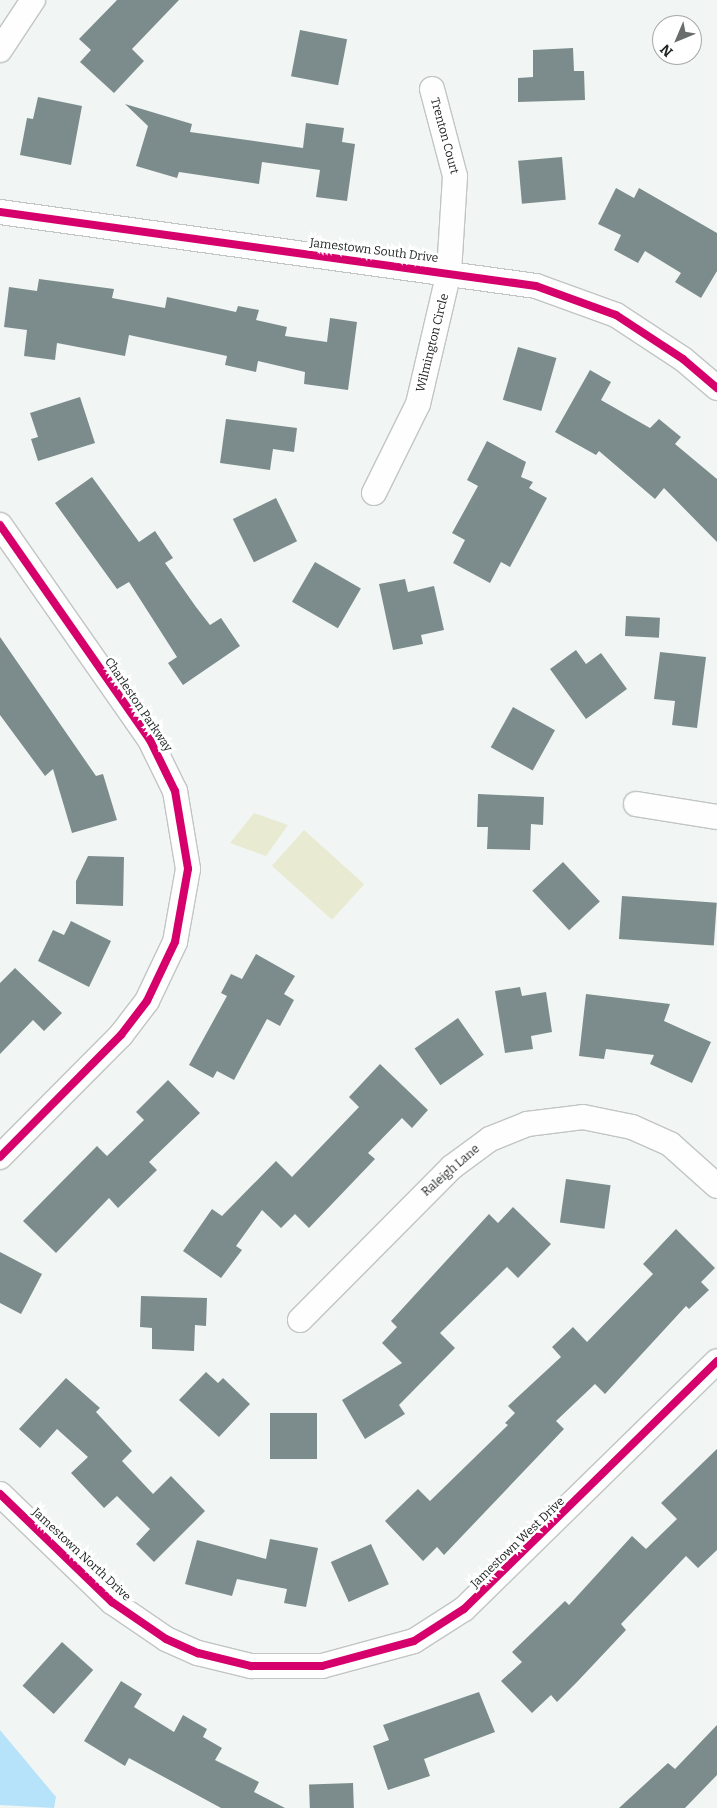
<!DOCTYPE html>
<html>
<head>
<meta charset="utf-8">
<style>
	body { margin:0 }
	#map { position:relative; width:717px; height:1808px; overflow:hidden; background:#f1f6f4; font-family:Bitter,serif }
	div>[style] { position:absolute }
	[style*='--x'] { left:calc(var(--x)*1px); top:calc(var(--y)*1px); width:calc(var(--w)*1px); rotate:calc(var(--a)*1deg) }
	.green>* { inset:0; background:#e9ead2; transform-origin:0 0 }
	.water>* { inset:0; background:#b6e3f9 }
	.building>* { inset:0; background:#7c8c8c; transform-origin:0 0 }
	.roads { filter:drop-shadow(1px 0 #c1c5c3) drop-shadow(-1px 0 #c1c5c3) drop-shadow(0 1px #c1c5c3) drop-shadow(0 -1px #c1c5c3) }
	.minor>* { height:24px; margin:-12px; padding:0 12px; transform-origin:12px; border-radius:12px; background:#fdfefd }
	.cycleway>* { height:8px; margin:-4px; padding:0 4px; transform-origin:4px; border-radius:4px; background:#d6006c }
	span { translate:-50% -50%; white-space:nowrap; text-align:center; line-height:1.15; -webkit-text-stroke:5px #fff; paint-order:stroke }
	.street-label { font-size:12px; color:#202422 }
	.north { position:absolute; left:652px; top:15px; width:50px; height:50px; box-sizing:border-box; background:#fff; border:1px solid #a6a7a7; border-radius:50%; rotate:225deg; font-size:14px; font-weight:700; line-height:20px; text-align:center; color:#202422 }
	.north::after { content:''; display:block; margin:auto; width:18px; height:22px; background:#696e6c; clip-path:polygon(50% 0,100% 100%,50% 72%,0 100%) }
</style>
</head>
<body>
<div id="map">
	<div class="green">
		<i style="clip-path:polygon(254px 813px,288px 825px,266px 856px,230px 843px)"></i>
		<i style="left:304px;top:830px;width:81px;height:48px;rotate:42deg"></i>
	</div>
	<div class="water">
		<i style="clip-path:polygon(0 1730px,56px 1797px,54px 1808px,0 1805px)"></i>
	</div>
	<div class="building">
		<i style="clip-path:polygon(117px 0,179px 0,132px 49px,144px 61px,114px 93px,80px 62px,91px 50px,79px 39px)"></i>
		<i style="left:300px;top:30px;width:48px;height:47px;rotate:11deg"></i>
		<i style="clip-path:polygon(573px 48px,574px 71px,584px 71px,585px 100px,518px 102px,518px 78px,533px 77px,533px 50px)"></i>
		<i style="clip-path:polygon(38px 97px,82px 106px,71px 165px,20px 155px,27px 118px,33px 119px)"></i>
		<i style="clip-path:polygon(125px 104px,192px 124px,190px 132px,303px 148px,306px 123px,344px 128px,342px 142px,355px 144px,347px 201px,316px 197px,320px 170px,262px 162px,259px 184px,179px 172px,177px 178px,136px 166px,148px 126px)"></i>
		<i style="left:562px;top:157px;width:43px;height:44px;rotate:85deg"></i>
		<i style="clip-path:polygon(616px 188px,634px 198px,639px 188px,717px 233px,717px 271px,701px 298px,675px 282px,681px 273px,645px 251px,638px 263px,614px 250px,621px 235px,598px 224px)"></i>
		<i style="clip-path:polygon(39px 279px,114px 289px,112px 298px,165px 308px,167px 297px,236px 312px,238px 306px,259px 310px,256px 320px,287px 327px,285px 336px,327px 342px,330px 318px,357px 322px,348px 390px,304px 384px,305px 372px,258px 361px,256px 372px,225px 365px,227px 356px,129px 335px,125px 356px,57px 343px,55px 360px,24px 356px,27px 330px,4px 327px,9px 287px,37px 291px)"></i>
		<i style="left:518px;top:347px;width:40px;height:55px;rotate:16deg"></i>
		<i style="clip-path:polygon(590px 370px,611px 382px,601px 400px,650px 428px,659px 419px,681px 437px,675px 444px,717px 479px,717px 542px,664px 488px,655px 499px,599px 451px,596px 455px,555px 432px)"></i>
		<i style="clip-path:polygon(80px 397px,95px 443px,38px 461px,31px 439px,38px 437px,30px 413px)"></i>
		<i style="clip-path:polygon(226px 419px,297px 428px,294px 452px,273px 449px,270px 470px,220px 463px)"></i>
		<i style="clip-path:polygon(487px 441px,526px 462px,521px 477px,533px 482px,529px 488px,547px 498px,510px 567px,501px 562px,490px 583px,453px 563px,465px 540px,452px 533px,478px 486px,467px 480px)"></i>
		<i style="clip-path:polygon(92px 477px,139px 542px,155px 531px,173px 558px,165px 563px,196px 607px,210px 625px,221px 618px,240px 646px,183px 685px,168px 663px,177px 657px,129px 582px,117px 589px,55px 503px)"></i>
		<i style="left:276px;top:498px;width:48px;height:48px;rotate:64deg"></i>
		<i style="left:315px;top:562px;width:53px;height:46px;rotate:30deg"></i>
		<i style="clip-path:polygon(405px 579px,408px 592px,434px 586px,444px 630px,421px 635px,423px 644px,393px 650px,379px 584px)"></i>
		<i style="left:626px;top:616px;width:34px;height:20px;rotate:3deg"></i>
		<i style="clip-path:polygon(0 637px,96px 776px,103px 774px,117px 820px,72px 833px,53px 769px,45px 776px,0 715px)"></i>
		<i style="clip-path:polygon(576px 650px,586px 664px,601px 653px,627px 689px,586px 719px,550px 669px)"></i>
		<i style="clip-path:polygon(660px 652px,706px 657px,697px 728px,672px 725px,675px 701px,654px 699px)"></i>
		<i style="left:513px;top:707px;width:48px;height:46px;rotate:29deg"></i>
		<i style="clip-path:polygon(478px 794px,544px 797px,543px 825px,531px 824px,530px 850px,487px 849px,488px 827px,477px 827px)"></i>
		<i style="clip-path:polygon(88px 856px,124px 857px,123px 906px,76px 904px,76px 881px)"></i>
		<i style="left:563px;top:862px;width:54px;height:42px;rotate:47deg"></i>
		<i style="left:622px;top:896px;width:95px;height:43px;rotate:4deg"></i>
		<i style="clip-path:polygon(71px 921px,111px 941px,89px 987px,38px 961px,53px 930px,64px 935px)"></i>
		<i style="clip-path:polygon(256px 954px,295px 976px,284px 994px,294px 1000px,280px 1026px,267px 1019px,234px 1080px,217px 1071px,213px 1078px,189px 1065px,227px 996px,221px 993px,231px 974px,242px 979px)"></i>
		<i style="clip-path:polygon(15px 968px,62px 1013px,44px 1031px,33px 1020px,0 1054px,0 983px)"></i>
		<i style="clip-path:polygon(520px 987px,522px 996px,546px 992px,552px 1032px,531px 1036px,533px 1049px,505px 1053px,495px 991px)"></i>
		<i style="clip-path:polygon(586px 994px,670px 1004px,664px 1021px,711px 1042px,692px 1083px,650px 1064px,654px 1055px,606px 1049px,604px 1059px,579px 1056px)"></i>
		<i style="left:458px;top:1018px;width:45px;height:53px;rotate:55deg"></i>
		<i style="clip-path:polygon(380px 1064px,428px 1110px,412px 1128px,402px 1118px,368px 1153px,375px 1159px,309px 1228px,295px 1214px,281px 1228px,262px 1210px,236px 1246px,242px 1250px,221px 1278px,183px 1251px,212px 1209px,222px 1216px,276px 1161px,292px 1177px,359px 1107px,349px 1097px)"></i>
		<i style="clip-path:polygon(168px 1080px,200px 1113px,149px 1162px,157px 1170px,118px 1208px,109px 1198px,56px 1253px,23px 1221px,97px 1146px,107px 1156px,144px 1120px,136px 1112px)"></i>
		<i style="left:566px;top:1179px;width:45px;height:44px;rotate:8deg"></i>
		<i style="clip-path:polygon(513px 1207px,551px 1244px,518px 1278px,507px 1267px,440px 1333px,455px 1348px,399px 1405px,405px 1414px,365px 1439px,342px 1400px,402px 1363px,382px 1343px,397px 1327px,391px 1321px,489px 1214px,498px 1223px)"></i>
		<i style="clip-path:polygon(676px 1229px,715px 1268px,701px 1282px,709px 1290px,689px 1309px,686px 1306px,605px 1394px,595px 1384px,556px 1421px,564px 1429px,444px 1555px,437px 1547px,423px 1561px,385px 1521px,418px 1489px,430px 1501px,508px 1425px,505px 1423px,515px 1413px,508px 1406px,561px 1357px,552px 1347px,573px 1327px,587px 1342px,653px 1274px,643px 1264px)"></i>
		<i style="clip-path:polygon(0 1252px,42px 1274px,21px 1314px,0 1303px)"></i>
		<i style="clip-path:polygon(141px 1296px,207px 1298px,206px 1326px,195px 1325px,194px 1351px,152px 1349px,152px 1328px,140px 1327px)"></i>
		<i style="clip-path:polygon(206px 1372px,218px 1383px,223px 1378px,250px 1404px,219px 1437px,179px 1400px)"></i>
		<i style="clip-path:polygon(66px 1378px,100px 1408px,96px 1412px,132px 1451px,122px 1461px,153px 1494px,171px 1476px,205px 1511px,154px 1562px,136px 1544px,150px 1529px,117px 1496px,104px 1508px,71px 1473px,88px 1457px,57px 1429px,40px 1448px,19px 1429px)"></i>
		<i style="left:270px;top:1413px;width:47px;height:46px"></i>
		<i style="clip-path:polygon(717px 1449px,717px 1550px,698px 1568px,686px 1556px,621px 1624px,626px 1630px,577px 1682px,557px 1702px,551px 1695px,532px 1713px,501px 1681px,522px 1662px,512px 1652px,565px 1601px,569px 1605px,632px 1536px,646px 1549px,677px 1519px,661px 1503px)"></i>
		<i style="clip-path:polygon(270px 1539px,318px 1548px,306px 1607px,284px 1603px,287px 1589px,237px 1579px,232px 1596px,185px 1584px,197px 1540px,266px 1559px)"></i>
		<i style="left:371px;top:1544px;width:44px;height:44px;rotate:66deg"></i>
		<i style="left:62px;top:1642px;width:42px;height:59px;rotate:42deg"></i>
		<i style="clip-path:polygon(121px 1681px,142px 1694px,134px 1707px,174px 1732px,183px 1715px,207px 1729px,203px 1737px,222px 1748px,215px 1760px,259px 1782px,254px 1792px,285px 1808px,221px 1808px,129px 1758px,125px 1766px,84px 1741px)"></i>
		<i style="clip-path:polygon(479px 1692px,495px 1732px,424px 1759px,430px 1776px,388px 1790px,373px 1746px,389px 1740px,383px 1725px)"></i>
		<i style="clip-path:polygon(717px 1725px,717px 1775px,685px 1808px,619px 1808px,668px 1763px,675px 1769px)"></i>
		<i style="left:353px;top:1783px;width:25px;height:44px;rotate:88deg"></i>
	</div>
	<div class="roads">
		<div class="minor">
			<i style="--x:0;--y:50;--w:60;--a:-56.6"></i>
			<i style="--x:0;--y:212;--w:541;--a:7.86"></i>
			<i style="--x:536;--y:286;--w:85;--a:19.9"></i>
			<i style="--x:616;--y:315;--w:80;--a:33.3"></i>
			<i style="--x:683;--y:359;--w:45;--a:40.5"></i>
			<i style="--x:374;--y:493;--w:99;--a:-63.7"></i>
			<i style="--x:418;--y:404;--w:136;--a:-76.8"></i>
			<i style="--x:449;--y:272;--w:96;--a:-86.4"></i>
			<i style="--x:455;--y:176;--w:90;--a:-104.8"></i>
			<i style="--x:0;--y:525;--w:262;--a:55.1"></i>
			<i style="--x:150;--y:740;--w:57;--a:63.9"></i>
			<i style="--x:175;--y:791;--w:79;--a:80.5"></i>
			<i style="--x:188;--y:869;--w:74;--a:100.1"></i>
			<i style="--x:175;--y:942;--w:65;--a:115.4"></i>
			<i style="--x:147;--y:1001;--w:43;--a:127.4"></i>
			<i style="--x:121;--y:1035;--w:172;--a:134.8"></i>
			<i style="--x:636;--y:804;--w:82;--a:9.1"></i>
			<i style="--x:300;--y:1320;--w:216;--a:-45.2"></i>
			<i style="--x:452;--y:1167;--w:47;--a:-36.4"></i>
			<i style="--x:490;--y:1139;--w:40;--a:-22"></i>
			<i style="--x:527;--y:1124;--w:56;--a:-7.1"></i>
			<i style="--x:583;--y:1117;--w:50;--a:11.5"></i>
			<i style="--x:632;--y:1127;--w:42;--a:24.1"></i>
			<i style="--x:670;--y:1144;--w:63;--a:41.8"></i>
			<i style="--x:0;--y:1494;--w:156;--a:44"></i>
			<i style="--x:112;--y:1602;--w:65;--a:34.4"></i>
			<i style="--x:166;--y:1639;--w:35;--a:24"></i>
			<i style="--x:198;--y:1653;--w:55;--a:13.8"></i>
			<i style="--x:251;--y:1666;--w:71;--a:0"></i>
			<i style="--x:322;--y:1666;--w:95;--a:-15.2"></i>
			<i style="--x:414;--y:1641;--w:59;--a:-32.6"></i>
			<i style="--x:464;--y:1609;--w:354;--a:-44.4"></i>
		</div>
	</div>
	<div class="cycleway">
		<i style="--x:0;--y:212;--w:541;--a:7.86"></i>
		<i style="--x:536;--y:286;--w:85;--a:19.9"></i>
		<i style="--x:616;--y:315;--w:80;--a:33.3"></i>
		<i style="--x:683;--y:359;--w:45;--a:40.5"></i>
		<i style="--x:0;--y:525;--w:262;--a:55.1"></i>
		<i style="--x:150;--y:740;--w:57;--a:63.9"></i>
		<i style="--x:175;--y:791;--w:79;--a:80.5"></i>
		<i style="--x:188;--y:869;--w:74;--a:100.1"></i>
		<i style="--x:175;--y:942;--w:65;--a:115.4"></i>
		<i style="--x:147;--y:1001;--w:43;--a:127.4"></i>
		<i style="--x:121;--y:1035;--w:172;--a:134.8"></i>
		<i style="--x:0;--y:1494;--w:156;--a:44"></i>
		<i style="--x:112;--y:1602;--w:65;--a:34.4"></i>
		<i style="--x:166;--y:1639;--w:35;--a:24"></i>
		<i style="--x:198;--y:1653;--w:55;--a:13.8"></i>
		<i style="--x:251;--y:1666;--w:71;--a:0"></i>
		<i style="--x:322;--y:1666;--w:95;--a:-15.2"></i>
		<i style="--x:414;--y:1641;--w:59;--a:-32.6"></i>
		<i style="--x:464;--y:1609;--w:354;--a:-44.4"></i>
	</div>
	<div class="street-label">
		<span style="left:444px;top:136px;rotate:75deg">Trenton Court</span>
		<span style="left:374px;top:251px;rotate:7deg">Jamestown South Drive</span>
		<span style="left:433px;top:343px;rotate:-76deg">Wilmington Circle</span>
		<span style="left:138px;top:705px;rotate:56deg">Charleston Parkway</span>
		<span style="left:451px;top:1171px;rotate:-41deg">Raleigh Lane</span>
		<span style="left:518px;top:1543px;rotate:-44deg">Jamestown West Drive</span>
		<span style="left:81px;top:1555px;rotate:43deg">Jamestown North Drive</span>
	</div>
	<div class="north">N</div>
</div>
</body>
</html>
